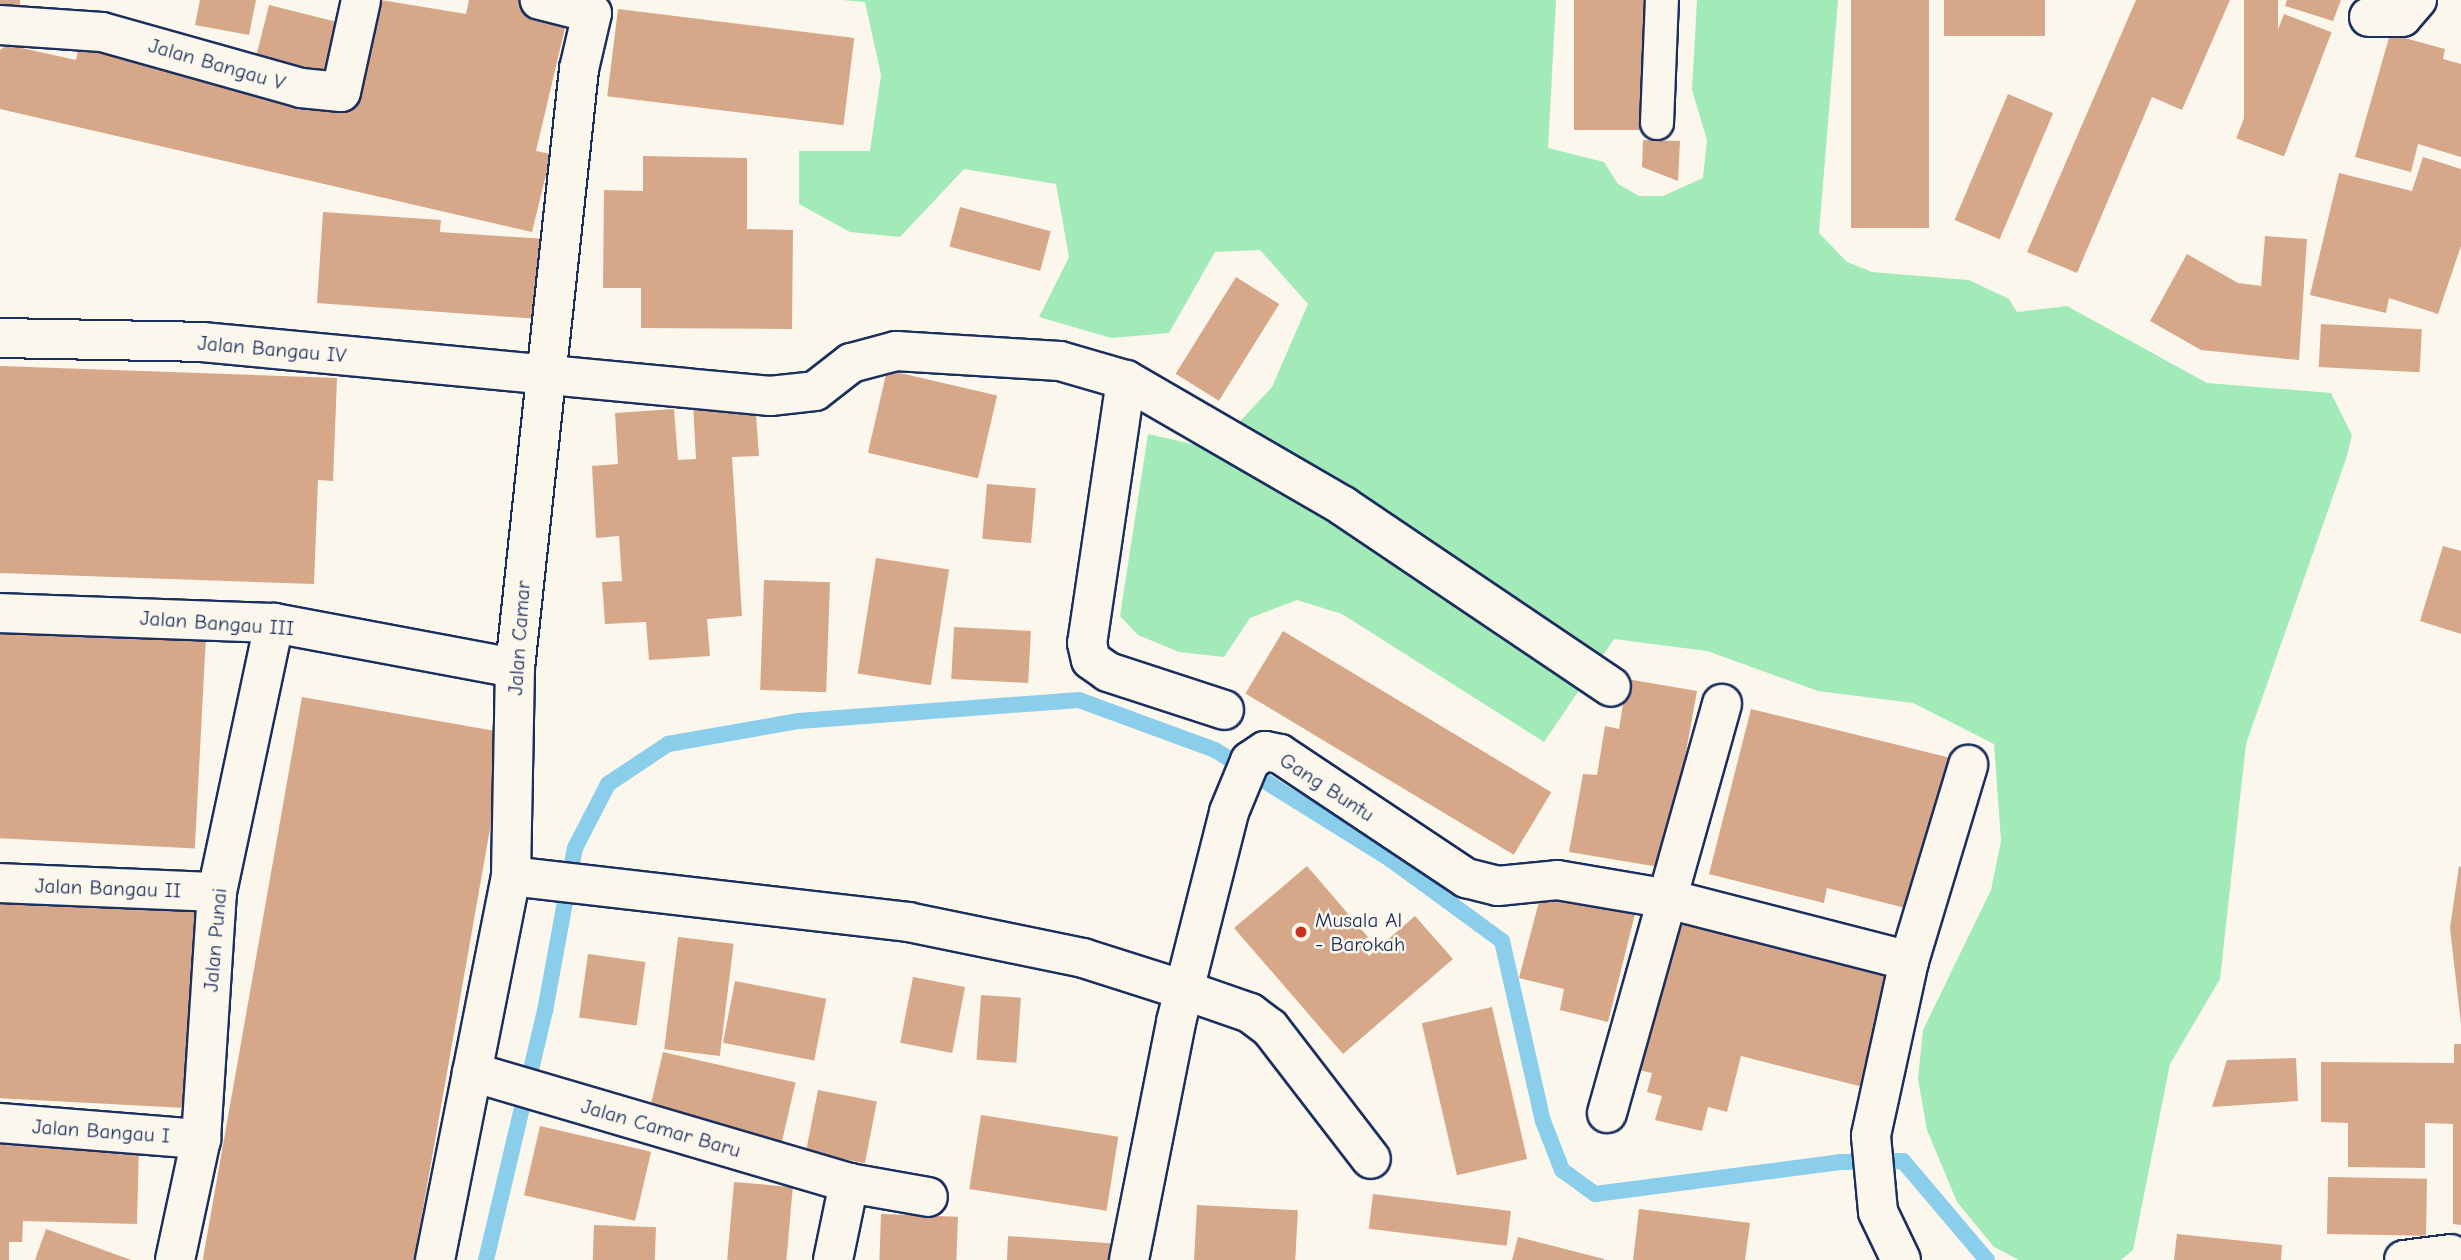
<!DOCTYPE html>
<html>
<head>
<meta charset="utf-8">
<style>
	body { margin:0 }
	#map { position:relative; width:2461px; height:1260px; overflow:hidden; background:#fbf7ec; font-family:"Comic Neue",sans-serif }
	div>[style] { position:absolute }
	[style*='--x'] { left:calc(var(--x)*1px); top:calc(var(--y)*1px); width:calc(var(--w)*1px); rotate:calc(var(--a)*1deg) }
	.green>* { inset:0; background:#a2eab8 }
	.stream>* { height:16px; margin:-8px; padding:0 8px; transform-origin:8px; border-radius:8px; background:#8aceec }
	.building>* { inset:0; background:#d7a789; transform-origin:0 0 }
	.roads { filter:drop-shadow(2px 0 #1b2f5e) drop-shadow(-2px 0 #1b2f5e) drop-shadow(0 2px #1b2f5e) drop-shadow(0 -2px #1b2f5e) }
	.lane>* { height:32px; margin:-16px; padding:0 16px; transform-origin:16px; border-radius:16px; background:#fbf7ec }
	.street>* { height:38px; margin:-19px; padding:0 19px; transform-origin:19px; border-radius:19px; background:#fbf7ec }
	.dots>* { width:19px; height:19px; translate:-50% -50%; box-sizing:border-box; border:4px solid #fbf7ec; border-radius:50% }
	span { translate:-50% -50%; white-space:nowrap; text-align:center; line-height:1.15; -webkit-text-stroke:5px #fbf7ec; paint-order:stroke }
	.street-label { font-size:21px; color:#1b2f5e }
	.poi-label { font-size:21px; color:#1b2f5e }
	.left { translate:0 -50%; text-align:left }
</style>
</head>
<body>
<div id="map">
	<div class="green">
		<i style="clip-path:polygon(842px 0,1556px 0,1548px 148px,1604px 162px,1618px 184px,1639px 196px,1663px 196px,1703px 178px,1707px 140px,1692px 90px,1697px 0,1838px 0,1819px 233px,1847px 262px,1872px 272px,1969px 280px,2009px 299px,2017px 312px,2067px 306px,2207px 383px,2331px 393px,2352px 435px,2346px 459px,2246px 744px,2220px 979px,2170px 1064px,2133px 1250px,2121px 1260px,2019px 1260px,1994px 1247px,1957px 1202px,1927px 1130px,1918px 1079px,1923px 1030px,1991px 890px,2001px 841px,1994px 744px,1913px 703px,1818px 691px,1707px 651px,1614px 639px,1544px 742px,1342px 614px,1297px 600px,1250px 618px,1224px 657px,1179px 652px,1138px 635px,1120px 616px,1148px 434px,1214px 449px,1272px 387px,1308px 304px,1260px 250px,1215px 252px,1169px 333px,1111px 338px,1039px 317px,1069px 257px,1056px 184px,964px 169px,900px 237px,850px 232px,799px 204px,799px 151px,870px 151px,881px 75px,865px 2px)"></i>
	</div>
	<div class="stream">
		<i style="--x:486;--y:1260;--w:256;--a:-76.7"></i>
		<i style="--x:545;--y:1011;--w:166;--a:-79.6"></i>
		<i style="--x:575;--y:848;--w:72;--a:-62.7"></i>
		<i style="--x:608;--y:784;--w:72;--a:-33.7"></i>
		<i style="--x:668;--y:744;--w:133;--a:-10"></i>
		<i style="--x:799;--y:721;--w:281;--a:-4.3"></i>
		<i style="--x:1079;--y:700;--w:145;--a:20.2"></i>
		<i style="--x:1215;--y:750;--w:206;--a:31.9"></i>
		<i style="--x:1390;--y:859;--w:139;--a:36.2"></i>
		<i style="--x:1502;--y:941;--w:185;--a:77.2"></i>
		<i style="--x:1543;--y:1121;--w:53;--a:68.8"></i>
		<i style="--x:1562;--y:1170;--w:41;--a:36"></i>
		<i style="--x:1595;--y:1194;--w:247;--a:-7.4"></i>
		<i style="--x:1840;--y:1162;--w:63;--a:-0.9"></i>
		<i style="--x:1903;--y:1161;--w:130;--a:49.7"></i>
	</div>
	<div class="building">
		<i style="left:0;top:0;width:20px;height:8px"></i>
		<i style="clip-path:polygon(200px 0,256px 0,249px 35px,195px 25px)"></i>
		<i style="clip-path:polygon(381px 0,466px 14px,469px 0,521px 0,569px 11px,536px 151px,551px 154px,532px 232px,0 109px,0 50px,8px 45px,76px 60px,79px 45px,355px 109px)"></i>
		<i style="left:1574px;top:0;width:76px;height:130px"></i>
		<i style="left:1851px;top:0;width:78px;height:228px"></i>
		<i style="left:1944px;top:0;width:101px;height:36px"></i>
		<i style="clip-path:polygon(2136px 0,2230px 0,2182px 110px,2152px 97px,2077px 273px,2027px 252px)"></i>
		<i style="left:2244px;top:0;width:34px;height:142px"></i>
		<i style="clip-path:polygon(2287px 0,2341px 0,2333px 21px,2285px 6px)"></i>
		<i style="left:269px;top:5px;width:72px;height:56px;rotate:14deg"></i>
		<i style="left:618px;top:9px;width:238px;height:88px;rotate:7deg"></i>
		<i style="left:2284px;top:14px;width:51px;height:133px;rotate:21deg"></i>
		<i style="clip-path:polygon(2390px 34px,2445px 49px,2443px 59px,2461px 64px,2461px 157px,2418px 144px,2411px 172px,2355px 157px)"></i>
		<i style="left:2008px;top:94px;width:49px;height:137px;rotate:23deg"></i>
		<i style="clip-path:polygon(1643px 140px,1680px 141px,1678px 181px,1642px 167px)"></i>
		<i style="clip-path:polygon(643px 156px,747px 158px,747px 229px,793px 230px,792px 329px,641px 328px,641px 288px,603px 288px,604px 190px,643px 191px)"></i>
		<i style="clip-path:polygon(2423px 157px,2461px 169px,2461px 246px,2438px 314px,2389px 298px,2386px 313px,2310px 295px,2339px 173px,2412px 191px)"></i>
		<i style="left:960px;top:207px;width:94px;height:41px;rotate:15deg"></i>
		<i style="clip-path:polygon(323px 212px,441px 220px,440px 232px,545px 239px,539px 319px,317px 303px)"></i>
		<i style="clip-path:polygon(2265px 236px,2307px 239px,2299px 360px,2201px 350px,2150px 321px,2187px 254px,2238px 283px,2261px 286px)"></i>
		<i style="left:1236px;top:277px;width:51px;height:114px;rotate:32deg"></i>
		<i style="left:2321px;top:324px;width:101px;height:43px;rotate:3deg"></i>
		<i style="clip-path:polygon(0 366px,337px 378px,333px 481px,318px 480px,314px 584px,0 573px)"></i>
		<i style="left:887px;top:370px;width:113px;height:85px;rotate:13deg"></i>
		<i style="clip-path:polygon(755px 400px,759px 456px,732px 457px,742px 616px,707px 619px,710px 656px,649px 660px,646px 622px,605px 624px,602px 582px,622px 581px,619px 536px,596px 538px,592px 466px,618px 464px,615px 413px,674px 409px,678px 460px,696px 459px,693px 404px)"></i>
		<i style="left:987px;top:484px;width:49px;height:55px;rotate:5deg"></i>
		<i style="clip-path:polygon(2443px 546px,2461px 551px,2461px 634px,2420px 621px)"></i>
		<i style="left:876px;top:558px;width:74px;height:117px;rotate:9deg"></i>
		<i style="left:764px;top:580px;width:66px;height:110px;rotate:2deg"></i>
		<i style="left:954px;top:627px;width:77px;height:52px;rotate:3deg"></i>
		<i style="left:0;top:630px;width:206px;height:208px;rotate:3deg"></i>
		<i style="left:1283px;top:631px;width:313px;height:73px;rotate:31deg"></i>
		<i style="clip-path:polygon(1627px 679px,1697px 691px,1665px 868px,1569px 852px,1583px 774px,1597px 775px,1605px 726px,1619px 729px)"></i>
		<i style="left:302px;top:697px;width:208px;height:572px;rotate:10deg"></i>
		<i style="clip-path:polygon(1751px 709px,1955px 759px,1917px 911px,1827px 888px,1824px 903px,1709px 874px)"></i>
		<i style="clip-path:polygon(1307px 866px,1368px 937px,1359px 944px,1369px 956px,1415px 916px,1453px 959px,1343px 1054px,1234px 928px)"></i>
		<i style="clip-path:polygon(2459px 866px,2461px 867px,2461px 1024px,2450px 928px)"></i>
		<i style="clip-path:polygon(1543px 886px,1636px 910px,1608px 1022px,1560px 1010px,1564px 989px,1519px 978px)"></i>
		<i style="left:0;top:891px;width:197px;height:207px;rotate:3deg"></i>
		<i style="clip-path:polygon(1673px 919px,1900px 977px,1871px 1089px,1741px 1056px,1727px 1112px,1708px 1107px,1702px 1131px,1655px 1120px,1662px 1096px,1647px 1092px,1652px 1073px,1634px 1069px)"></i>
		<i style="left:678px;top:937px;width:56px;height:113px;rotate:7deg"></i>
		<i style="left:588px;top:954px;width:58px;height:64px;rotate:8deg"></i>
		<i style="left:913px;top:977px;width:53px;height:67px;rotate:11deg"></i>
		<i style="left:735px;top:981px;width:93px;height:63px;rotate:11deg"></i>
		<i style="left:981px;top:995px;width:40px;height:65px;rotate:4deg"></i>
		<i style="left:1492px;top:1007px;width:156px;height:72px;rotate:77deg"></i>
		<i style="clip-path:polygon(2454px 1044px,2461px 1044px,2461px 1225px,2453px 1224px,2453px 1124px,2425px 1123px,2425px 1168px,2348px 1167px,2348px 1123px,2321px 1122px,2321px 1062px,2454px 1063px)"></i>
		<i style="left:663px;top:1052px;width:136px;height:66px;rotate:13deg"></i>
		<i style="clip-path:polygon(2296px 1058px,2298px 1101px,2212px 1107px,2227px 1060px)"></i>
		<i style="left:818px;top:1090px;width:60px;height:63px;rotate:11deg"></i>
		<i style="left:981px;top:1115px;width:139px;height:75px;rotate:9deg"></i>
		<i style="left:540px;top:1126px;width:114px;height:71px;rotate:13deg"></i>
		<i style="clip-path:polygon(0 1137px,139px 1142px,137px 1224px,23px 1221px,22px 1242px,9px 1242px,9px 1260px,0 1260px)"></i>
		<i style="left:2328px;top:1177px;width:99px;height:57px;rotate:1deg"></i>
		<i style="left:734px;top:1182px;width:59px;height:78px;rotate:5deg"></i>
		<i style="left:1373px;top:1194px;width:139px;height:35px;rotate:7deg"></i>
		<i style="left:1197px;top:1205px;width:101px;height:55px;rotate:3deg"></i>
		<i style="clip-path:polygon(1639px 1209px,1750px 1223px,1745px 1260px,1633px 1260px)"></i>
		<i style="left:881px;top:1214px;width:77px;height:46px;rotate:2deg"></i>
		<i style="left:594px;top:1225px;width:62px;height:35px;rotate:2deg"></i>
		<i style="clip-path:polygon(46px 1229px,131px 1260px,35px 1260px)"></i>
		<i style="clip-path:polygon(2177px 1234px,2282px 1245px,2281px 1260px,2174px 1260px)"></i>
		<i style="clip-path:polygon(1008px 1236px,1120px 1244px,1119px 1260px,1007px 1260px)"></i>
		<i style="clip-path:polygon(1518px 1237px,1604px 1259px,1604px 1260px,1512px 1260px)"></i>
	</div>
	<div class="roads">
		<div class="lane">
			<i style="--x:1657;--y:123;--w:123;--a:-87.7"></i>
		</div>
		<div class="street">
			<i style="--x:2369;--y:17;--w:33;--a:0"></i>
			<i style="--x:2402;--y:17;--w:23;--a:-49"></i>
			<i style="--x:0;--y:25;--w:102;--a:3.9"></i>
			<i style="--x:102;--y:32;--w:207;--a:15.7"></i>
			<i style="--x:301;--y:88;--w:40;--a:5.7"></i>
			<i style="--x:341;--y:92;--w:94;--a:-77.7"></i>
			<i style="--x:0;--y:338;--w:202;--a:1.1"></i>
			<i style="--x:202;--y:342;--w:571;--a:5.43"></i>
			<i style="--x:770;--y:396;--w:45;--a:-6.3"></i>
			<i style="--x:815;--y:391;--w:46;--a:-37.9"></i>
			<i style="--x:851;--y:363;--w:47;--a:-14.9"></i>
			<i style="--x:896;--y:351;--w:164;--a:3.5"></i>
			<i style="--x:1060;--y:361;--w:69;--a:16.1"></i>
			<i style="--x:1126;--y:380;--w:251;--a:30.1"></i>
			<i style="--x:1343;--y:506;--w:323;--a:34"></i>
			<i style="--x:1126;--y:380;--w:266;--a:98.4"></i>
			<i style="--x:1087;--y:643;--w:17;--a:77"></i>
			<i style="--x:1091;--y:660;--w:21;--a:35"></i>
			<i style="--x:1108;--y:672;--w:122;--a:18.1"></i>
			<i style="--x:0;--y:613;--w:274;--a:2.1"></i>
			<i style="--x:274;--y:623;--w:245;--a:10.6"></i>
			<i style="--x:511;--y:876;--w:400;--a:6.6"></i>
			<i style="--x:908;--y:922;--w:179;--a:11.6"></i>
			<i style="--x:1083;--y:958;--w:106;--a:17.6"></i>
			<i style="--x:1184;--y:990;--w:70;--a:19.2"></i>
			<i style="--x:1250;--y:1013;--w:25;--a:37"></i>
			<i style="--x:1270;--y:1028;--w:165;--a:52.4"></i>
			<i style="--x:0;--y:883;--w:217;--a:2.4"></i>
			<i style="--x:1909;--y:961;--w:205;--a:-73.2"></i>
			<i style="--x:472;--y:1072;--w:393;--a:16.4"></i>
			<i style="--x:849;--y:1183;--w:80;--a:10"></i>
			<i style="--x:1607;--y:1113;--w:425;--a:-74.3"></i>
			<i style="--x:0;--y:1123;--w:202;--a:4.6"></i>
			<i style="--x:175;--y:1260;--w:124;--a:-77.9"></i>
			<i style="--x:201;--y:1139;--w:248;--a:-86.3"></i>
			<i style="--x:217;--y:892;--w:275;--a:-78"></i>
			<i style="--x:435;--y:1260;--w:391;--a:-78.8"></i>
			<i style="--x:511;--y:876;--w:208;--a:-88.9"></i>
			<i style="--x:515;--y:668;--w:602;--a:-83.9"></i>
			<i style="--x:579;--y:69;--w:57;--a:-76.9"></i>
			<i style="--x:592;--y:13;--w:54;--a:-166"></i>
			<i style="--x:833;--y:1260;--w:79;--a:-78.3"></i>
			<i style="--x:1129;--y:1260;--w:243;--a:-78.8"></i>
			<i style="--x:1176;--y:1022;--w:217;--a:-75.8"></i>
			<i style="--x:1229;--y:812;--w:55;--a:-67.6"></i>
			<i style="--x:1250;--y:761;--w:18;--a:-34"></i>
			<i style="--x:1265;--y:751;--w:15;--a:11"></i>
			<i style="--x:1280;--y:754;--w:224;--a:33.7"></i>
			<i style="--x:1466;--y:878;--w:33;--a:14"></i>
			<i style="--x:1498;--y:886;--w:59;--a:-5.8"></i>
			<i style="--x:1557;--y:880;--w:113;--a:9.7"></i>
			<i style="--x:1668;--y:899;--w:249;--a:14.4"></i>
			<i style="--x:1909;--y:961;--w:179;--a:102.3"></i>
			<i style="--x:1871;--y:1136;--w:76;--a:84.7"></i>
			<i style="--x:1878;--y:1212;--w:53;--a:64.4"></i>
			<i style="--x:2404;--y:1260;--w:47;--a:-7.3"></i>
		</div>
	</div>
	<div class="dots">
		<i style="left:1301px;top:932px;background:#c8321e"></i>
	</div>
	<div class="street-label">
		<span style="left:217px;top:64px;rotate:16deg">Jalan Bangau V</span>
		<span style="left:272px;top:349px;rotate:5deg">Jalan Bangau IV</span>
		<span style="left:217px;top:623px;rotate:4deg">Jalan Bangau III</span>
		<span style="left:519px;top:638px;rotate:-86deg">Jalan Camar</span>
		<span style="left:1327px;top:787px;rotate:33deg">Gang Buntu</span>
		<span style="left:108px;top:888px;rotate:2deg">Jalan Bangau II</span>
		<span style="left:215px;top:940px;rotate:-85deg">Jalan Punai</span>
		<span style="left:661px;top:1128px;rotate:16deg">Jalan Camar Baru</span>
		<span style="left:101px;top:1131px;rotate:4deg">Jalan Bangau I</span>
	</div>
	<div class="poi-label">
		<span class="left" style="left:1315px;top:932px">Musala Al<br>- Barokah</span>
	</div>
</div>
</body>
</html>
